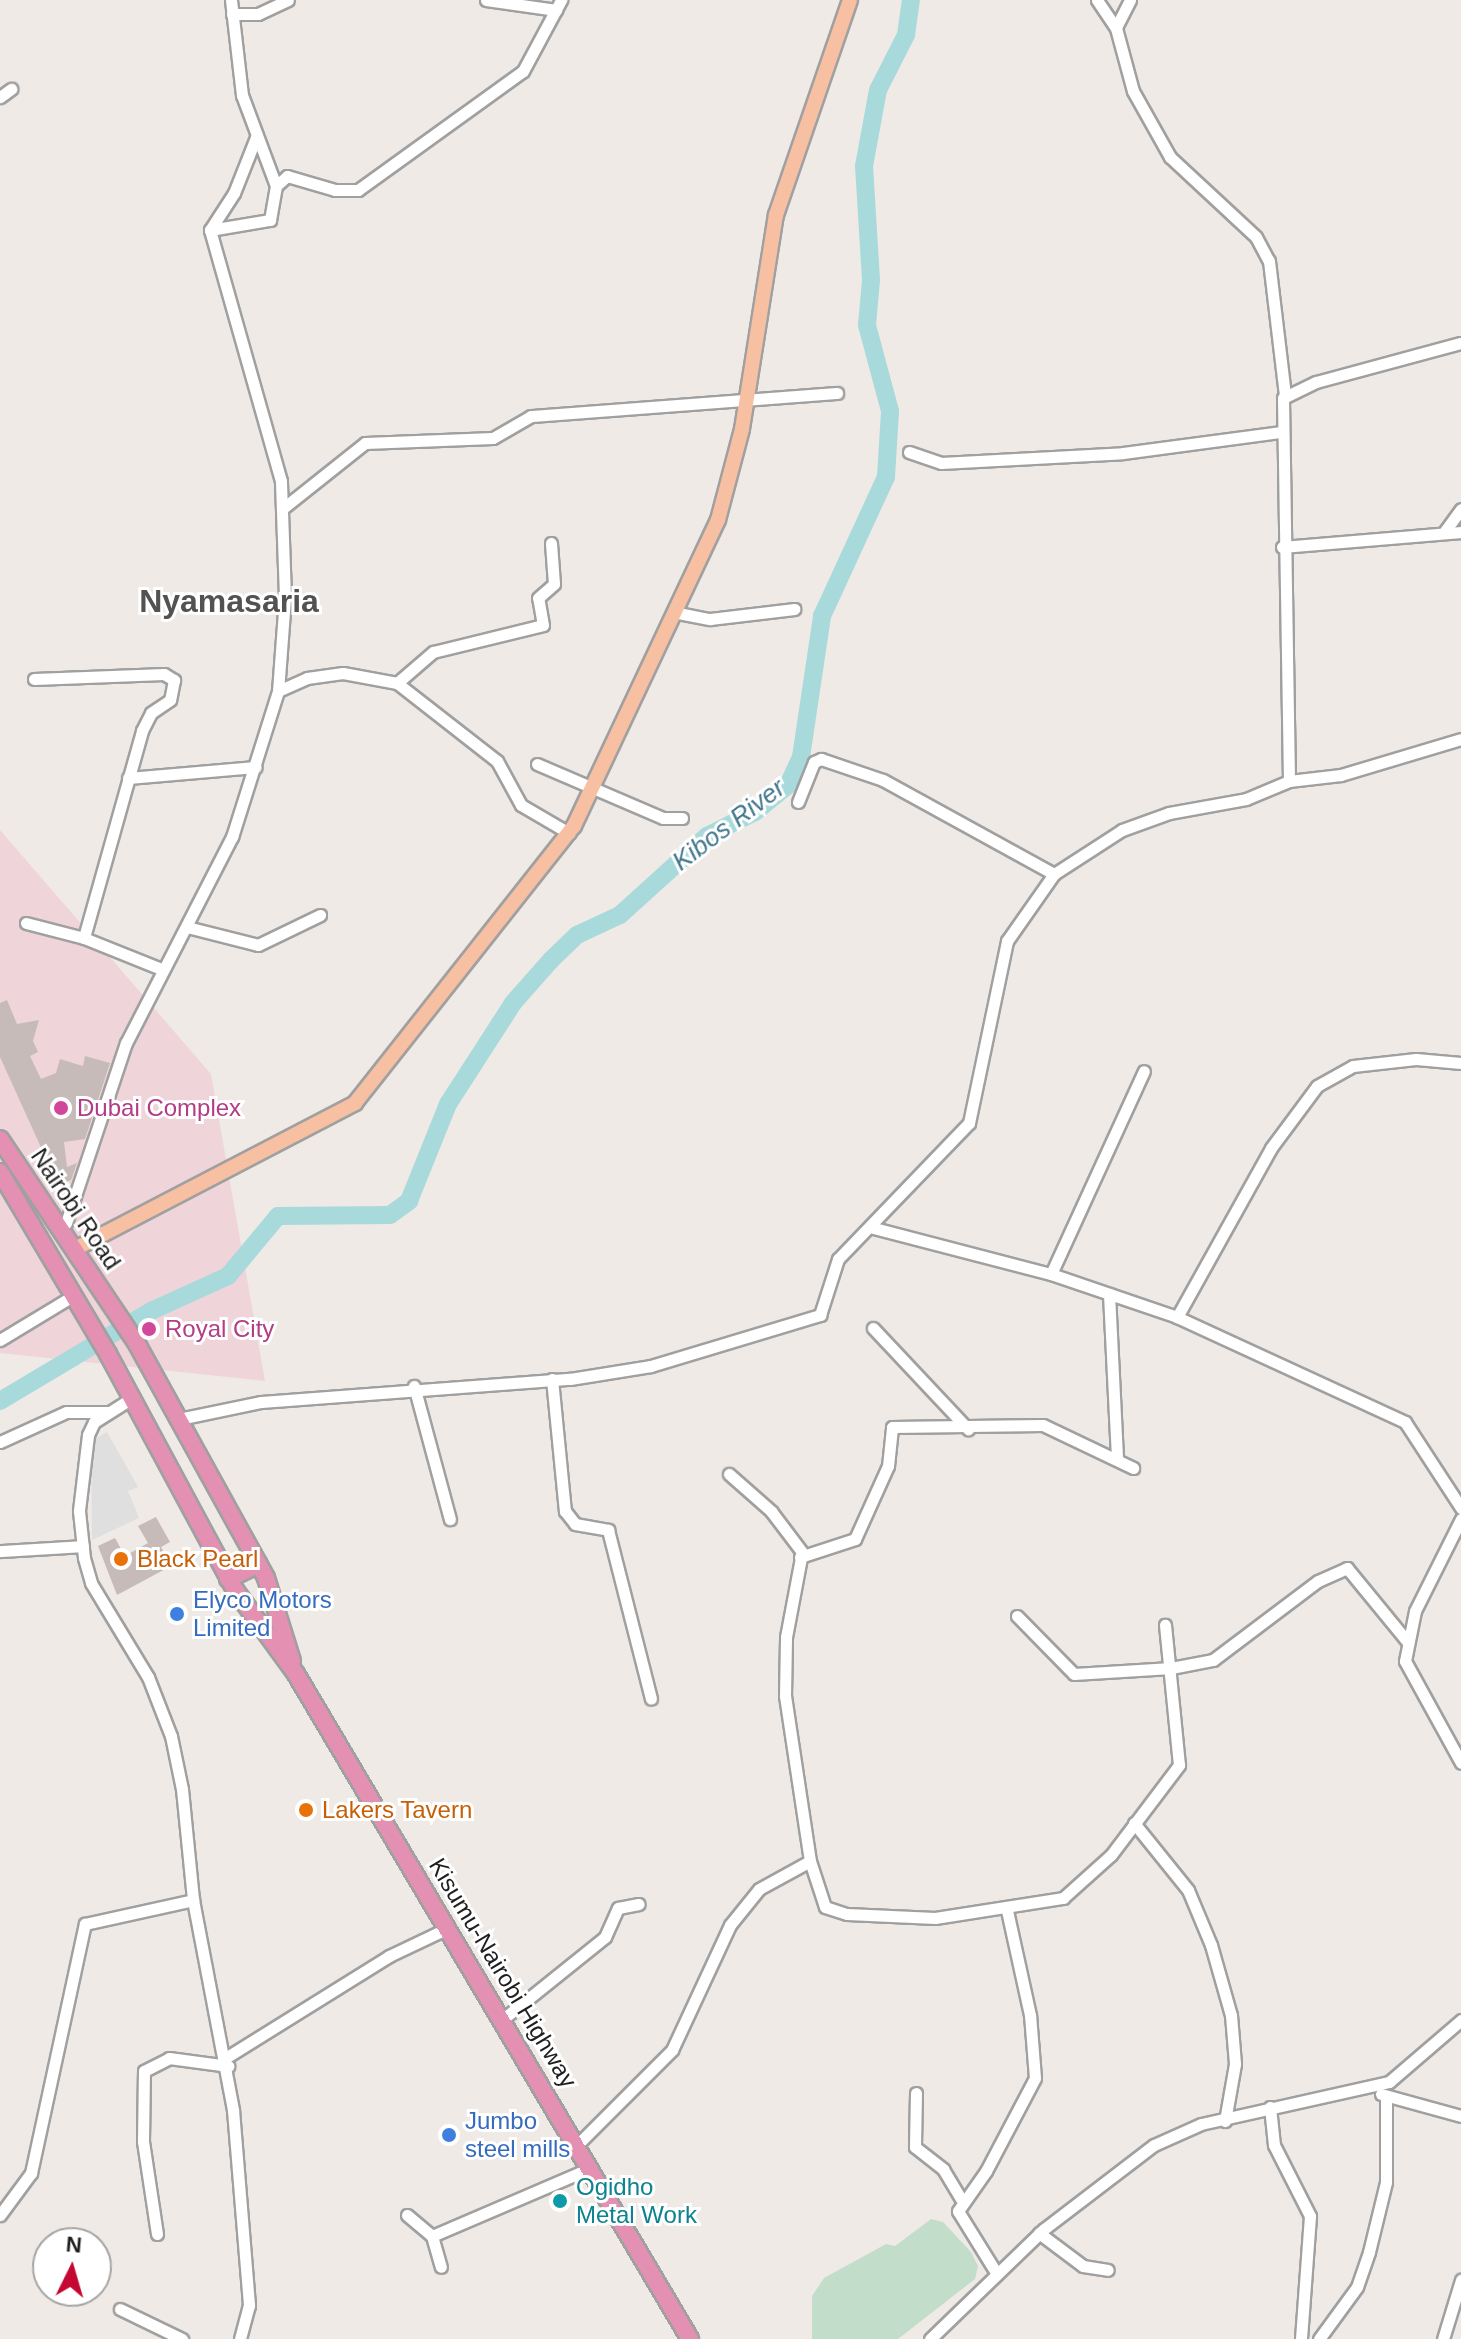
<!DOCTYPE html>
<html>
<head>
<meta charset="utf-8">
<style>
	body { margin:0 }
	#map { position:relative; width:1461px; height:2339px; overflow:hidden; background:#efeae5; font-family:Arial,sans-serif }
	div>[style] { position:absolute }
	[style*='--x'] { left:calc(var(--x)*1px); top:calc(var(--y)*1px); width:calc(var(--w)*1px); rotate:calc(var(--a)*1deg) }
	.commercial>* { inset:0; background:#efd5da }
	.wetland>* { inset:0; background:#c3ddcb }
	.parking>* { inset:0; background:#dfdfdf }
	.river>* { height:18px; margin:-9px; padding:0 9px; transform-origin:9px; border-radius:9px; background:#a8dadb }
	.building>* { inset:0; background:#c7bbb9 }
	.roads { filter:drop-shadow(2px 0 #a0a0a0) drop-shadow(-2px 0 #a0a0a0) drop-shadow(0 2px #a0a0a0) drop-shadow(0 -2px #a0a0a0) }
	.minor>* { height:11px; margin:-5.5px; padding:0 5.5px; transform-origin:5.5px; border-radius:5.5px; background:#fff }
	.major>* { height:14px; margin:-7px; padding:0 7px; transform-origin:7px; border-radius:7px; background:#f8c0a2 }
	.highway>* { height:16px; margin:-8px; padding:0 8px; transform-origin:8px; border-radius:8px; background:#e390b2 }
	.dots>* { width:22px; height:22px; translate:-50% -50%; box-sizing:border-box; border:4px solid #fff; border-radius:50% }
	span { translate:-50% -50%; white-space:nowrap; text-align:center; line-height:1.15; -webkit-text-stroke:6px #fff; paint-order:stroke }
	.hotel-label { font-size:24px; color:#b23c85 }
	.left { translate:0 -50%; text-align:left }
	.street-label { font-size:24px; color:#1f1f1f }
	.food-label { font-size:24px; color:#c56008 }
	.shop-label { font-size:24px; color:#366cbe }
	.culture-label { font-size:24px; color:#0d838f }
	.water-label { font-size:26px; color:#43778c; font-style:italic }
	.district-label { font-size:32px; color:#525252; font-weight:700 }
	.north { position:absolute; left:32px; top:2227px; width:80px; height:80px; box-sizing:border-box; background:#fff; border:2px solid #a5a5a5; border-radius:50%; rotate:5deg; font-size:22px; font-weight:700; line-height:32px; text-align:center; color:#1f1f1f }
	.north::after { content:''; display:block; margin:auto; width:28px; height:36px; background:#c50831; clip-path:polygon(50% 0,100% 100%,50% 72%,0 100%) }
</style>
</head>
<body>
<div id="map">
	<div class="commercial">
		<i style="clip-path:polygon(0 830px,211px 1074px,265px 1381px,0 1353px)"></i>
	</div>
	<div class="wetland">
		<i style="clip-path:polygon(931px 2219px,943px 2222px,971px 2252px,978px 2266px,975px 2279px,898px 2339px,812px 2339px,812px 2296px,824px 2278px,886px 2244px,895px 2246px)"></i>
	</div>
	<div class="parking">
		<i style="clip-path:polygon(107px 1432px,138px 1487px,128px 1491px,139px 1518px,92px 1540px,91px 1441px)"></i>
	</div>
	<div class="river">
		<i style="--x:0;--y:1401;--w:176;--a:-30.8"></i>
		<i style="--x:151;--y:1311;--w:85;--a:-24.4"></i>
		<i style="--x:228;--y:1276;--w:78;--a:-50.2"></i>
		<i style="--x:278;--y:1216;--w:112;--a:-0.5"></i>
		<i style="--x:390;--y:1215;--w:24;--a:-36"></i>
		<i style="--x:409;--y:1201;--w:105;--a:-68.1"></i>
		<i style="--x:448;--y:1104;--w:120;--a:-57.2"></i>
		<i style="--x:513;--y:1003;--w:57;--a:-48.5"></i>
		<i style="--x:551;--y:960;--w:36;--a:-44"></i>
		<i style="--x:577;--y:935;--w:47;--a:-24.9"></i>
		<i style="--x:620;--y:915;--w:118;--a:-42.2"></i>
		<i style="--x:707;--y:836;--w:54;--a:-26.6"></i>
		<i style="--x:755;--y:812;--w:43;--a:-39.3"></i>
		<i style="--x:788;--y:785;--w:31;--a:-65"></i>
		<i style="--x:801;--y:757;--w:143;--a:-81.5"></i>
		<i style="--x:822;--y:616;--w:153;--a:-65.3"></i>
		<i style="--x:886;--y:477;--w:66;--a:-86.5"></i>
		<i style="--x:890;--y:411;--w:89;--a:-105"></i>
		<i style="--x:867;--y:325;--w:45;--a:-84.9"></i>
		<i style="--x:871;--y:280;--w:114;--a:-93.5"></i>
		<i style="--x:864;--y:166;--w:77;--a:-79.6"></i>
		<i style="--x:878;--y:90;--w:62;--a:-63"></i>
		<i style="--x:906;--y:35;--w:35;--a:-82"></i>
	</div>
	<div class="building">
		<i style="clip-path:polygon(7px 1000px,17px 1024px,39px 1020px,33px 1041px,38px 1052px,30px 1056px,41px 1079px,56px 1073px,60px 1059px,83px 1066px,85px 1056px,110px 1063px,85px 1139px,64px 1142px,67px 1167px,77px 1163px,71px 1180px,58px 1185px,0 1057px,0 1003px)"></i>
		<i style="clip-path:polygon(156px 1517px,170px 1542px,161px 1547px,171px 1566px,117px 1595px,98px 1546px,115px 1538px,125px 1556px,148px 1543px,138px 1526px)"></i>
	</div>
	<div class="roads">
		<div class="minor">
			<i style="--x:231;--y:0;--w:96;--a:83.4"></i>
			<i style="--x:242;--y:95;--w:97;--a:69.5"></i>
			<i style="--x:486;--y:0;--w:71;--a:8.1"></i>
			<i style="--x:1097;--y:0;--w:34;--a:56"></i>
			<i style="--x:1130;--y:0;--w:31;--a:117"></i>
			<i style="--x:1116;--y:28;--w:65;--a:74.9"></i>
			<i style="--x:1133;--y:91;--w:76;--a:60.7"></i>
			<i style="--x:1170;--y:157;--w:117;--a:42.9"></i>
			<i style="--x:1256;--y:237;--w:27;--a:62"></i>
			<i style="--x:1269;--y:261;--w:135;--a:83.2"></i>
			<i style="--x:232;--y:14;--w:26;--a:0"></i>
			<i style="--x:258;--y:14;--w:33;--a:-25"></i>
			<i style="--x:0;--y:97;--w:14;--a:-36"></i>
			<i style="--x:210;--y:230;--w:44;--a:-57"></i>
			<i style="--x:234;--y:193;--w:62;--a:-68.4"></i>
			<i style="--x:909;--y:452;--w:34;--a:19"></i>
			<i style="--x:941;--y:463;--w:182;--a:-3.1"></i>
			<i style="--x:1123;--y:453;--w:158;--a:-7.6"></i>
			<i style="--x:282;--y:509;--w:106;--a:-38.5"></i>
			<i style="--x:365;--y:443;--w:128;--a:-2.2"></i>
			<i style="--x:493;--y:438;--w:44;--a:-30.1"></i>
			<i style="--x:531;--y:416;--w:307;--a:-4.3"></i>
			<i style="--x:1445;--y:531;--w:27;--a:-54"></i>
			<i style="--x:1282;--y:547;--w:180;--a:-4.8"></i>
			<i style="--x:678;--y:613;--w:33;--a:11"></i>
			<i style="--x:710;--y:619;--w:85;--a:-6.8"></i>
			<i style="--x:34;--y:679;--w:130;--a:-2.2"></i>
			<i style="--x:164;--y:674;--w:12;--a:31"></i>
			<i style="--x:174;--y:680;--w:20;--a:101"></i>
			<i style="--x:170;--y:700;--w:23;--a:146"></i>
			<i style="--x:151;--y:713;--w:20;--a:117"></i>
			<i style="--x:142;--y:731;--w:215;--a:105.7"></i>
			<i style="--x:397;--y:683;--w:48;--a:-40.7"></i>
			<i style="--x:433;--y:652;--w:113;--a:-13.8"></i>
			<i style="--x:543;--y:625;--w:27;--a:-100"></i>
			<i style="--x:538;--y:598;--w:21;--a:-41"></i>
			<i style="--x:554;--y:584;--w:41;--a:-94.2"></i>
			<i style="--x:278;--y:691;--w:32;--a:-24"></i>
			<i style="--x:307;--y:678;--w:36;--a:-8"></i>
			<i style="--x:343;--y:673;--w:55;--a:10.5"></i>
			<i style="--x:397;--y:683;--w:127;--a:38"></i>
			<i style="--x:497;--y:761;--w:50;--a:61.4"></i>
			<i style="--x:521;--y:805;--w:56;--a:30.3"></i>
			<i style="--x:537;--y:764;--w:137;--a:23.2"></i>
			<i style="--x:663;--y:818;--w:19;--a:0"></i>
			<i style="--x:128;--y:778;--w:128;--a:-4.9"></i>
			<i style="--x:1289;--y:781;--w:383;--a:-90.9"></i>
			<i style="--x:1283;--y:398;--w:37;--a:-26"></i>
			<i style="--x:1316;--y:382;--w:150;--a:-15.1"></i>
			<i style="--x:798;--y:802;--w:43;--a:-68.2"></i>
			<i style="--x:814;--y:762;--w:8;--a:-23"></i>
			<i style="--x:821;--y:759;--w:65;--a:18.7"></i>
			<i style="--x:883;--y:780;--w:195;--a:28.8"></i>
			<i style="--x:26;--y:923;--w:60;--a:14.5"></i>
			<i style="--x:84;--y:938;--w:83;--a:21.9"></i>
			<i style="--x:187;--y:927;--w:73;--a:14.2"></i>
			<i style="--x:258;--y:945;--w:69;--a:-25.8"></i>
			<i style="--x:66;--y:1223;--w:190;--a:-71.6"></i>
			<i style="--x:126;--y:1043;--w:232;--a:-62.8"></i>
			<i style="--x:232;--y:837;--w:153;--a:-72.5"></i>
			<i style="--x:278;--y:691;--w:94;--a:-85.7"></i>
			<i style="--x:285;--y:597;--w:116;--a:-92"></i>
			<i style="--x:281;--y:481;--w:261;--a:-105.8"></i>
			<i style="--x:210;--y:230;--w:61;--a:-9.5"></i>
			<i style="--x:270;--y:220;--w:35;--a:-80"></i>
			<i style="--x:276;--y:186;--w:15;--a:-42"></i>
			<i style="--x:287;--y:176;--w:50;--a:16.3"></i>
			<i style="--x:335;--y:190;--w:23;--a:0"></i>
			<i style="--x:358;--y:190;--w:203;--a:-35.8"></i>
			<i style="--x:523;--y:71;--w:81;--a:-61.8"></i>
			<i style="--x:870;--y:1227;--w:187;--a:14.6"></i>
			<i style="--x:1051;--y:1274;--w:133;--a:18.8"></i>
			<i style="--x:1177;--y:1317;--w:193;--a:-60.9"></i>
			<i style="--x:1271;--y:1148;--w:77;--a:-53.4"></i>
			<i style="--x:1317;--y:1086;--w:41;--a:-29.1"></i>
			<i style="--x:1353;--y:1066;--w:63;--a:-6.3"></i>
			<i style="--x:1416;--y:1059;--w:45;--a:5.1"></i>
			<i style="--x:1051;--y:1274;--w:223;--a:-65.4"></i>
			<i style="--x:1109;--y:1294;--w:164;--a:87.2"></i>
			<i style="--x:1177;--y:1317;--w:251;--a:24.7"></i>
			<i style="--x:1405;--y:1422;--w:103;--a:56.9"></i>
			<i style="--x:873;--y:1328;--w:139;--a:46.8"></i>
			<i style="--x:0;--y:1340;--w:83;--a:-31.2"></i>
			<i style="--x:552;--y:1379;--w:133;--a:84.4"></i>
			<i style="--x:565;--y:1511;--w:16;--a:52"></i>
			<i style="--x:575;--y:1524;--w:34;--a:10"></i>
			<i style="--x:608;--y:1530;--w:174;--a:75.7"></i>
			<i style="--x:414;--y:1386;--w:138;--a:74.9"></i>
			<i style="--x:132;--y:1398;--w:45;--a:147.7"></i>
			<i style="--x:94;--y:1422;--w:14;--a:115"></i>
			<i style="--x:88;--y:1435;--w:77;--a:96.8"></i>
			<i style="--x:79;--y:1511;--w:47;--a:83.9"></i>
			<i style="--x:84;--y:1558;--w:26;--a:74"></i>
			<i style="--x:91;--y:1583;--w:110;--a:58.8"></i>
			<i style="--x:148;--y:1677;--w:63;--a:68.7"></i>
			<i style="--x:171;--y:1736;--w:54;--a:78.3"></i>
			<i style="--x:182;--y:1789;--w:112;--a:84.3"></i>
			<i style="--x:193;--y:1900;--w:214;--a:79.2"></i>
			<i style="--x:233;--y:2110;--w:196;--a:85.3"></i>
			<i style="--x:249;--y:2305;--w:35;--a:105"></i>
			<i style="--x:179;--y:1419;--w:84;--a:-11.7"></i>
			<i style="--x:261;--y:1402;--w:310;--a:-4.3"></i>
			<i style="--x:570;--y:1379;--w:82;--a:-9.1"></i>
			<i style="--x:651;--y:1366;--w:177;--a:-16.8"></i>
			<i style="--x:820;--y:1315;--w:59;--a:-72.2"></i>
			<i style="--x:838;--y:1259;--w:189;--a:-46.1"></i>
			<i style="--x:969;--y:1123;--w:186;--a:-78.2"></i>
			<i style="--x:1007;--y:941;--w:82;--a:-55"></i>
			<i style="--x:1054;--y:874;--w:81;--a:-32.9"></i>
			<i style="--x:1122;--y:830;--w:50;--a:-19.9"></i>
			<i style="--x:1169;--y:813;--w:78;--a:-10.3"></i>
			<i style="--x:1246;--y:799;--w:47;--a:-22.7"></i>
			<i style="--x:1289;--y:781;--w:52;--a:-6.6"></i>
			<i style="--x:1341;--y:775;--w:125;--a:-16.7"></i>
			<i style="--x:0;--y:1442;--w:72;--a:-24.4"></i>
			<i style="--x:66;--y:1412;--w:41;--a:0"></i>
			<i style="--x:1461;--y:1519;--w:103;--a:116.6"></i>
			<i style="--x:1415;--y:1611;--w:51;--a:101.3"></i>
			<i style="--x:1405;--y:1661;--w:116;--a:61.2"></i>
			<i style="--x:0;--y:1551;--w:83;--a:-3.4"></i>
			<i style="--x:800;--y:1557;--w:58;--a:-18.1"></i>
			<i style="--x:855;--y:1539;--w:80;--a:-65.7"></i>
			<i style="--x:888;--y:1466;--w:39;--a:-84"></i>
			<i style="--x:892;--y:1427;--w:151;--a:-0.8"></i>
			<i style="--x:1043;--y:1425;--w:100;--a:25.5"></i>
			<i style="--x:1017;--y:1616;--w:81;--a:45.5"></i>
			<i style="--x:1074;--y:1674;--w:97;--a:-3.5"></i>
			<i style="--x:1171;--y:1668;--w:43;--a:-10.8"></i>
			<i style="--x:1213;--y:1660;--w:131;--a:-37"></i>
			<i style="--x:1318;--y:1581;--w:32;--a:-24"></i>
			<i style="--x:1347;--y:1568;--w:94;--a:50.6"></i>
			<i style="--x:1134;--y:1823;--w:86;--a:51.1"></i>
			<i style="--x:1188;--y:1890;--w:60;--a:67.3"></i>
			<i style="--x:1211;--y:1945;--w:73;--a:74.1"></i>
			<i style="--x:1231;--y:2015;--w:49;--a:85.3"></i>
			<i style="--x:1235;--y:2064;--w:58;--a:100"></i>
			<i style="--x:810;--y:1861;--w:48;--a:71.9"></i>
			<i style="--x:825;--y:1907;--w:23;--a:18"></i>
			<i style="--x:847;--y:1914;--w:88;--a:2.6"></i>
			<i style="--x:935;--y:1918;--w:130;--a:-8.9"></i>
			<i style="--x:1063;--y:1898;--w:64;--a:-41.9"></i>
			<i style="--x:1111;--y:1855;--w:113;--a:-52.9"></i>
			<i style="--x:1179;--y:1765;--w:141;--a:-95.7"></i>
			<i style="--x:503;--y:2019;--w:131;--a:-38.8"></i>
			<i style="--x:605;--y:1937;--w:32;--a:-66"></i>
			<i style="--x:618;--y:1908;--w:21;--a:-11"></i>
			<i style="--x:227;--y:2057;--w:191;--a:-31.9"></i>
			<i style="--x:389;--y:1956;--w:65;--a:-25.4"></i>
			<i style="--x:916;--y:2093;--w:54;--a:91.1"></i>
			<i style="--x:915;--y:2147;--w:36;--a:38"></i>
			<i style="--x:943;--y:2169;--w:35;--a:59"></i>
			<i style="--x:1381;--y:2094;--w:83;--a:15.4"></i>
			<i style="--x:1270;--y:2107;--w:38;--a:84"></i>
			<i style="--x:1274;--y:2145;--w:80;--a:63.1"></i>
			<i style="--x:1310;--y:2216;--w:123;--a:94.2"></i>
			<i style="--x:578;--y:2144;--w:133;--a:-45"></i>
			<i style="--x:672;--y:2050;--w:138;--a:-65.1"></i>
			<i style="--x:730;--y:1925;--w:46;--a:-51.1"></i>
			<i style="--x:759;--y:1889;--w:58;--a:-28.8"></i>
			<i style="--x:810;--y:1861;--w:167;--a:-98.6"></i>
			<i style="--x:785;--y:1696;--w:59;--a:-89"></i>
			<i style="--x:786;--y:1637;--w:86;--a:-79.3"></i>
			<i style="--x:802;--y:1552;--w:51;--a:-127.1"></i>
			<i style="--x:771;--y:1511;--w:56;--a:-138.6"></i>
			<i style="--x:0;--y:2215;--w:52;--a:-53.6"></i>
			<i style="--x:31;--y:2173;--w:255;--a:-77.8"></i>
			<i style="--x:85;--y:1924;--w:111;--a:-12.5"></i>
			<i style="--x:407;--y:2215;--w:33;--a:40"></i>
			<i style="--x:432;--y:2236;--w:173;--a:-23.2"></i>
			<i style="--x:1039;--y:2233;--w:55;--a:36.9"></i>
			<i style="--x:1083;--y:2266;--w:25;--a:9"></i>
			<i style="--x:157;--y:2234;--w:94;--a:-98.6"></i>
			<i style="--x:143;--y:2141;--w:70;--a:-89.2"></i>
			<i style="--x:144;--y:2071;--w:28;--a:-27"></i>
			<i style="--x:169;--y:2058;--w:60;--a:7.7"></i>
			<i style="--x:432;--y:2236;--w:32;--a:74"></i>
			<i style="--x:997;--y:2274;--w:74;--a:-121.8"></i>
			<i style="--x:958;--y:2211;--w:49;--a:-55"></i>
			<i style="--x:986;--y:2171;--w:105;--a:-62.2"></i>
			<i style="--x:1035;--y:2078;--w:63;--a:-94.5"></i>
			<i style="--x:1030;--y:2015;--w:107;--a:-102.4"></i>
			<i style="--x:120;--y:2309;--w:69;--a:25.8"></i>
			<i style="--x:930;--y:2339;--w:158;--a:-44"></i>
			<i style="--x:1044;--y:2229;--w:138;--a:-37.4"></i>
			<i style="--x:1154;--y:2145;--w:51;--a:-24.1"></i>
			<i style="--x:1201;--y:2124;--w:193;--a:-12.6"></i>
			<i style="--x:1389;--y:2082;--w:95;--a:-40.7"></i>
			<i style="--x:1319;--y:2339;--w:64;--a:-53.8"></i>
			<i style="--x:1357;--y:2287;--w:37;--a:-71"></i>
			<i style="--x:1369;--y:2252;--w:72;--a:-76.3"></i>
			<i style="--x:1386;--y:2182;--w:86;--a:-90"></i>
			<i style="--x:1443;--y:2339;--w:62;--a:-73"></i>
		</div>
		<div class="major">
			<i style="--x:75;--y:1249;--w:316;--a:-27.5"></i>
			<i style="--x:355;--y:1103;--w:353;--a:-51.7"></i>
			<i style="--x:574;--y:826;--w:338;--a:-64.8"></i>
			<i style="--x:718;--y:520;--w:94;--a:-75.2"></i>
			<i style="--x:742;--y:429;--w:217;--a:-81"></i>
			<i style="--x:776;--y:215;--w:227;--a:-71"></i>
		</div>
		<div class="highway">
			<i style="--x:0;--y:1139;--w:247;--a:56.2"></i>
			<i style="--x:137;--y:1344;--w:267;--a:61.1"></i>
			<i style="--x:266;--y:1578;--w:87;--a:72.6"></i>
			<i style="--x:0;--y:1172;--w:212;--a:59.3"></i>
			<i style="--x:108;--y:1354;--w:268;--a:61.7"></i>
			<i style="--x:235;--y:1590;--w:104;--a:54"></i>
			<i style="--x:296;--y:1674;--w:773;--a:59.35"></i>
			<i style="--x:228;--y:1579;--w:34;--a:-26"></i>
		</div>
	</div>
	<div class="dots">
		<i style="left:61px;top:1108px;background:#d1479c"></i>
		<i style="left:149px;top:1329px;background:#d1479c"></i>
		<i style="left:121px;top:1559px;background:#e8710a"></i>
		<i style="left:177px;top:1614px;background:#3f7fe0"></i>
		<i style="left:306px;top:1810px;background:#e8710a"></i>
		<i style="left:449px;top:2135px;background:#3f7fe0"></i>
		<i style="left:560px;top:2201px;background:#0f9aa8"></i>
	</div>
	<div class="hotel-label">
		<span class="left" style="left:77px;top:1108px">Dubai Complex</span>
		<span class="left" style="left:165px;top:1329px">Royal City</span>
	</div>
	<div class="street-label">
		<span style="left:76px;top:1209px;rotate:56deg">Nairobi Road</span>
		<span style="left:503px;top:1973px;rotate:59deg">Kisumu-Nairobi Highway</span>
	</div>
	<div class="food-label">
		<span class="left" style="left:137px;top:1559px">Black Pearl</span>
		<span class="left" style="left:322px;top:1810px">Lakers Tavern</span>
	</div>
	<div class="shop-label">
		<span class="left" style="left:193px;top:1614px">Elyco Motors<br>Limited</span>
		<span class="left" style="left:465px;top:2135px">Jumbo<br>steel mills</span>
	</div>
	<div class="culture-label">
		<span class="left" style="left:576px;top:2201px">Ogidho<br>Metal Work</span>
	</div>
	<div class="water-label">
		<span style="left:729px;top:825px;rotate:-37deg">Kibos River</span>
	</div>
	<div class="district-label">
		<span style="left:229px;top:601px">Nyamasaria</span>
	</div>
	<div class="north">N</div>
</div>
</body>
</html>
